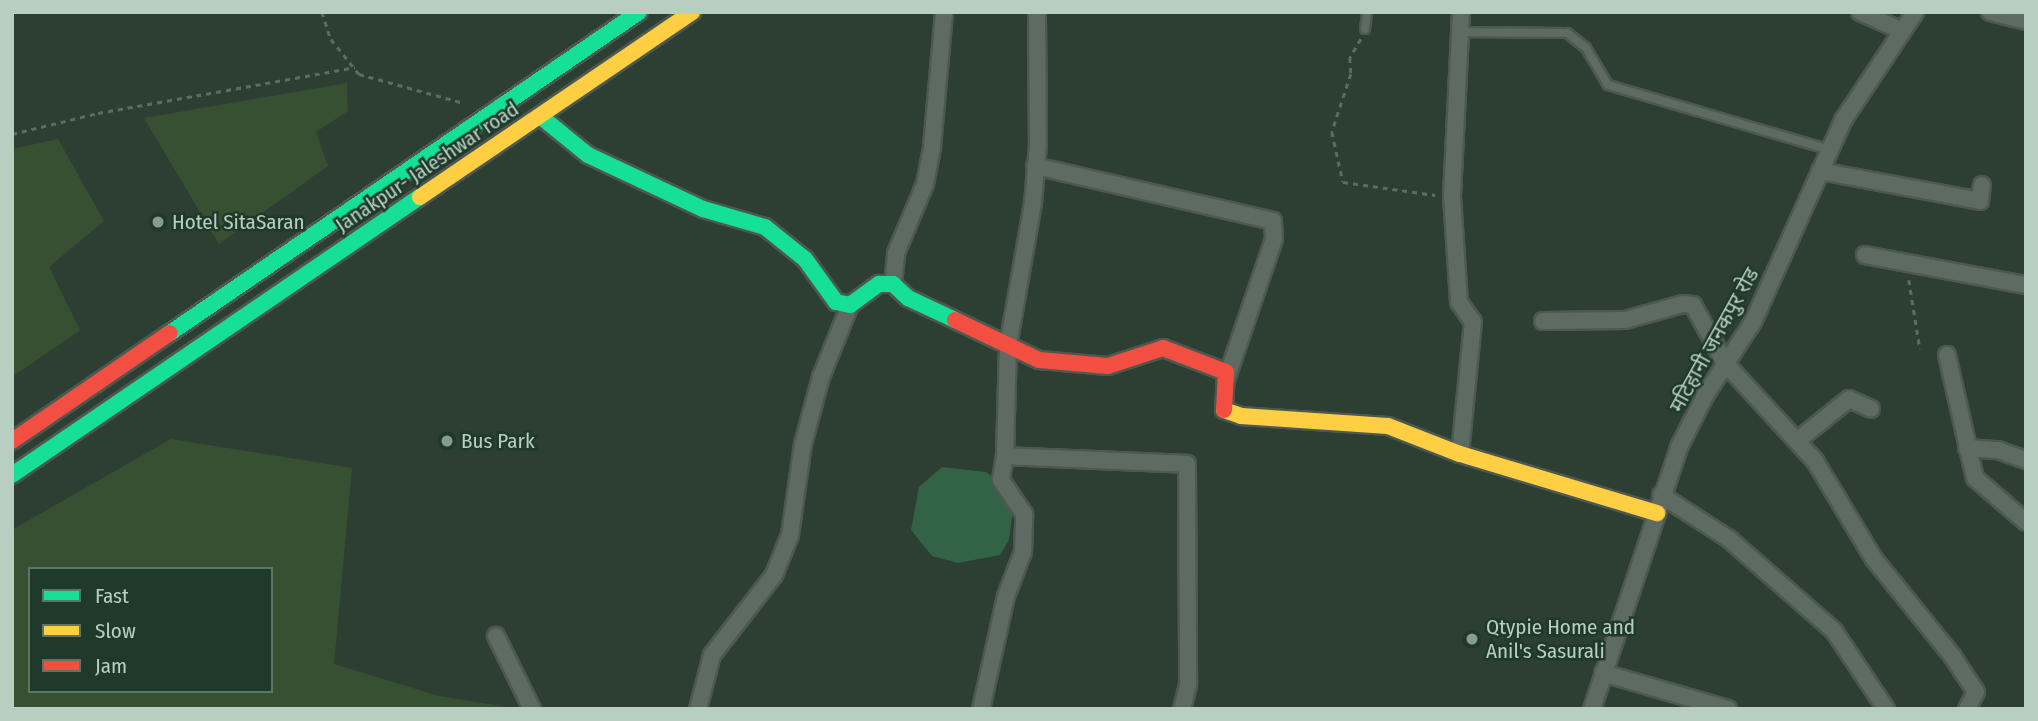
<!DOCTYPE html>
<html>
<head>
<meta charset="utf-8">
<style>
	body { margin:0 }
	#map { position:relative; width:2038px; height:721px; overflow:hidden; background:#2d3e33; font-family:"Fira Sans Condensed","Noto Sans Devanagari",sans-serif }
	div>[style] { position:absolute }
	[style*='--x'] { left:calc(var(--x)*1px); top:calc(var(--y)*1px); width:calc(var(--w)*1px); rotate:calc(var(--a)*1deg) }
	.green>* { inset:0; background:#385032 }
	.water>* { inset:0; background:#336346 }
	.path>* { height:2.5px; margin-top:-1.25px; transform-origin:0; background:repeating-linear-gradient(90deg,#5e6b63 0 5px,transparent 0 10px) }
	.roads { filter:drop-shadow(2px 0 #4c5850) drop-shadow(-2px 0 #4c5850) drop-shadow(0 2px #4c5850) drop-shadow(0 -2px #4c5850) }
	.lane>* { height:8px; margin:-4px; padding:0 4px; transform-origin:4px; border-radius:4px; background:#5d6b62 }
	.street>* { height:16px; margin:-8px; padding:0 8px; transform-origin:8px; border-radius:8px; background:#5d6b62 }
	.fast>* { height:16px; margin:-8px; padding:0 8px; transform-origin:8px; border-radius:8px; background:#16e098 }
	.slow>* { height:16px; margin:-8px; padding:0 8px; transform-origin:8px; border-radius:8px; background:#ffcf43 }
	.jam>* { height:16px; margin:-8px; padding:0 8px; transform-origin:8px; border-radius:8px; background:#f24e42 }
	.dots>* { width:19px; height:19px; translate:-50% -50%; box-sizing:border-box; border:4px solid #1f3a2a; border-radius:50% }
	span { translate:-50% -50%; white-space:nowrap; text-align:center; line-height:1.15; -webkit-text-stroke:5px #1f3a2a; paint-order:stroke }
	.street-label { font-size:21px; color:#b8cec1 }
	.poi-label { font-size:21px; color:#b8cec1 }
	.left { translate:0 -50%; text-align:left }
	.frame { position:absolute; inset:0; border:14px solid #b8cec1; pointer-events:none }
	.legend { position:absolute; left:28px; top:567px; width:245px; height:126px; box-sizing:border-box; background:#1f3a2a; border:2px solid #5c7566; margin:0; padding:9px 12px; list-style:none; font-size:21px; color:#b8cec1 }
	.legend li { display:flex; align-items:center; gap:14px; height:35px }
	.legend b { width:35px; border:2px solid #5c7566 }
</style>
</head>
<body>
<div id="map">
	<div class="green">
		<i style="clip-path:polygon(347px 83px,348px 111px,316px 132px,328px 166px,219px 244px,144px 118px)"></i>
		<i style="clip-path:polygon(58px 139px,104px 221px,49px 267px,80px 330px,12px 377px,12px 149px)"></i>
		<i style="clip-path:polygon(evenodd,171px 439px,352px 468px,334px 664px,439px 696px,520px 709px,12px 709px,12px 530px,171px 439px,30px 569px,271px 569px,271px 691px,30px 691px,30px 569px)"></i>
	</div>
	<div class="water">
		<i style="clip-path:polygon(942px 467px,986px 472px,1001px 482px,1013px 509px,1009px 540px,1000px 555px,958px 563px,932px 556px,911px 530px,919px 487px)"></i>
	</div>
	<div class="path">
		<i style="--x:322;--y:12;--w:28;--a:72"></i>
		<i style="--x:331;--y:39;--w:45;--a:51.3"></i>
		<i style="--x:359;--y:74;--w:109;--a:15.4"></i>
		<i style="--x:1361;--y:39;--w:22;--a:120"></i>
		<i style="--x:1350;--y:58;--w:16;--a:86"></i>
		<i style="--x:1351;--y:74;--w:61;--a:108.1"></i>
		<i style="--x:1332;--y:132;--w:51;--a:77.6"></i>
		<i style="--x:1343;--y:182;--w:93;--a:8"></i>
		<i style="--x:12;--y:134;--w:89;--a:-13.7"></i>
		<i style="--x:98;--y:113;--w:261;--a:-10.1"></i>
		<i style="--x:1909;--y:280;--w:70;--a:80.9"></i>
	</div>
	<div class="roads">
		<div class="lane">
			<i style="--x:1365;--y:29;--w:17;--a:-83"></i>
			<i style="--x:1458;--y:32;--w:109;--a:0.5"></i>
			<i style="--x:1567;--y:33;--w:24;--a:38"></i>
			<i style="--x:1586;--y:48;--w:43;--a:59.3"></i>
			<i style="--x:1608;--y:85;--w:231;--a:16.3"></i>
		</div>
		<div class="street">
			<i style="--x:1037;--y:12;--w:133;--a:89.6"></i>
			<i style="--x:1038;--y:145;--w:58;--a:94.9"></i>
			<i style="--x:1033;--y:203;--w:145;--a:99.9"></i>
			<i style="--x:1008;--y:346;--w:110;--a:91.6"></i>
			<i style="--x:1005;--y:456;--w:182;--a:2.5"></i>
			<i style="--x:1187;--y:464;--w:221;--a:89.7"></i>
			<i style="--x:1188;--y:685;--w:25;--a:104"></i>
			<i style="--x:1860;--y:12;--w:44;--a:24.2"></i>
			<i style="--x:1990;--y:12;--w:37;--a:14"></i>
			<i style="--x:1035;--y:166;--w:244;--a:13"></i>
			<i style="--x:1273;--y:221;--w:18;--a:87"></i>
			<i style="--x:1274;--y:239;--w:149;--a:108.8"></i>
			<i style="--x:1820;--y:171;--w:163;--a:10.6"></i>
			<i style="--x:1980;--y:201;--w:16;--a:-83"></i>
			<i style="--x:1865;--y:255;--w:164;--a:10.6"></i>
			<i style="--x:893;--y:284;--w:31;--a:-84"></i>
			<i style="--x:896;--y:253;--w:75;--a:-67.2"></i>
			<i style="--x:925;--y:184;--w:38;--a:-79"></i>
			<i style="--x:932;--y:147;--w:136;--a:-84.9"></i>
			<i style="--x:1543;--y:321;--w:82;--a:-0.7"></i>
			<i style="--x:1625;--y:320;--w:60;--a:-15.4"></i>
			<i style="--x:1683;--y:304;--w:10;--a:6"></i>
			<i style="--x:1693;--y:305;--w:66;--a:61.1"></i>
			<i style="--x:1725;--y:363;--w:133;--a:47.4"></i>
			<i style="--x:1815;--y:461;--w:114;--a:59"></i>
			<i style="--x:1874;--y:559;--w:126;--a:51.1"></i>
			<i style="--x:1953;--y:657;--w:42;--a:56.7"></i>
			<i style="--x:1976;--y:692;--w:19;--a:118"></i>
			<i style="--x:1947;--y:355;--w:126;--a:77.2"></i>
			<i style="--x:1975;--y:478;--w:67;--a:40.8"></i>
			<i style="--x:1798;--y:440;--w:65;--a:-38.8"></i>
			<i style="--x:1849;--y:399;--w:24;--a:24"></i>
			<i style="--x:1967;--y:448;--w:31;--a:4"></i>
			<i style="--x:1998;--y:450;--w:30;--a:20"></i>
			<i style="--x:1460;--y:454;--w:133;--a:-84.4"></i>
			<i style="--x:1473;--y:322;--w:24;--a:-125"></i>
			<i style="--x:1459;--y:302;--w:106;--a:-93.8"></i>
			<i style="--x:1452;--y:196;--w:184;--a:-87.2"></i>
			<i style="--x:1661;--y:495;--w:81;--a:32.9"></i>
			<i style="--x:1729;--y:539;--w:140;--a:41.2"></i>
			<i style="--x:1834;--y:631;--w:94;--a:56.3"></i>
			<i style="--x:496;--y:636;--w:81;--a:63.7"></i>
			<i style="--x:1603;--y:673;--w:130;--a:16.1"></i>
			<i style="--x:698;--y:709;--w:56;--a:-75.5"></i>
			<i style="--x:712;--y:655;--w:101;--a:-52.2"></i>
			<i style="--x:774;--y:575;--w:43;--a:-68.2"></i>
			<i style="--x:790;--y:535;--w:92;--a:-81.9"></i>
			<i style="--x:803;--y:444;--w:69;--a:-75"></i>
			<i style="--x:821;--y:377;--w:78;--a:-68.1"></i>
			<i style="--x:981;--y:709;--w:116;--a:-77.5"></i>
			<i style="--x:1006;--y:596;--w:47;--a:-68.9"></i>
			<i style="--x:1023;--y:552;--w:38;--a:-88"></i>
			<i style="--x:1024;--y:514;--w:41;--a:-124.1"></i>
			<i style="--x:1001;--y:480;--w:24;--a:-81"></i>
			<i style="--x:1592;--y:709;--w:276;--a:-71.6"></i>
			<i style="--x:1679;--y:447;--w:59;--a:-63"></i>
			<i style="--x:1706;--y:394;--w:86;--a:-56.9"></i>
			<i style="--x:1753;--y:322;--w:222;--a:-65.9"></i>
			<i style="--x:1844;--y:119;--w:128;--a:-56.4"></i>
		</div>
		<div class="fast">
			<i style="--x:540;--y:116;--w:62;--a:39.1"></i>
			<i style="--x:588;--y:155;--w:127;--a:25.2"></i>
			<i style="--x:703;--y:209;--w:65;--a:16.2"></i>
			<i style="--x:765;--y:227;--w:51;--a:38.7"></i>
			<i style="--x:805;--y:259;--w:53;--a:54.2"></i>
			<i style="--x:836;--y:302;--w:14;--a:12"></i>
			<i style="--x:850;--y:305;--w:36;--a:-36"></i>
			<i style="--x:879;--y:284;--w:14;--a:0"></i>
			<i style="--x:893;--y:284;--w:21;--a:43"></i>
			<i style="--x:908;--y:298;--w:52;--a:25.1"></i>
			<i style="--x:170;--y:333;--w:568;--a:-34.39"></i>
			<i style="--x:12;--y:475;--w:494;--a:-34.3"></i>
		</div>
		<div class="slow">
			<i style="--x:420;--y:197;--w:329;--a:-34.2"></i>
			<i style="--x:1224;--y:410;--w:18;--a:19"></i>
			<i style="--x:1241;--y:416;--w:147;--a:3.9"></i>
			<i style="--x:1388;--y:426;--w:77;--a:21.3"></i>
			<i style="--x:1460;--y:454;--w:206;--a:16.7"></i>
		</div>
		<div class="jam">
			<i style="--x:955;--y:320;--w:93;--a:25.5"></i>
			<i style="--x:1039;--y:360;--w:69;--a:5"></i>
			<i style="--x:1108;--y:366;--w:58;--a:-18.1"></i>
			<i style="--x:1163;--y:348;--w:67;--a:20.9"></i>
			<i style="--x:1226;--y:372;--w:38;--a:93"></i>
			<i style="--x:12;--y:441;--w:191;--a:-34.4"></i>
		</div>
	</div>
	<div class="dots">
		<i style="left:158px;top:222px;background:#879c8f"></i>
		<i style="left:447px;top:441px;background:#879c8f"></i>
		<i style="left:1472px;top:639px;background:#879c8f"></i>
	</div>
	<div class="street-label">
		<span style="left:427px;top:167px;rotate:-34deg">Janakpur- Jaleshwar road</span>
		<span style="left:1714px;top:340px;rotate:-61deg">मटिहानी जनकपुर रोड</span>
	</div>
	<div class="poi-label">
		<span class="left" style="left:172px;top:222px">Hotel SitaSaran</span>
		<span class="left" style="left:461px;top:441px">Bus Park</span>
		<span class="left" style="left:1486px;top:639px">Qtypie Home and<br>Anil's Sasurali</span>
	</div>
	<div class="frame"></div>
	<ul class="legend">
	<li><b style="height:9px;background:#16e098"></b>Fast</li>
	<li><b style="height:9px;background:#ffcf43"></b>Slow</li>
	<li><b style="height:9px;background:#f24e42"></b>Jam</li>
	</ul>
</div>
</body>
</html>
